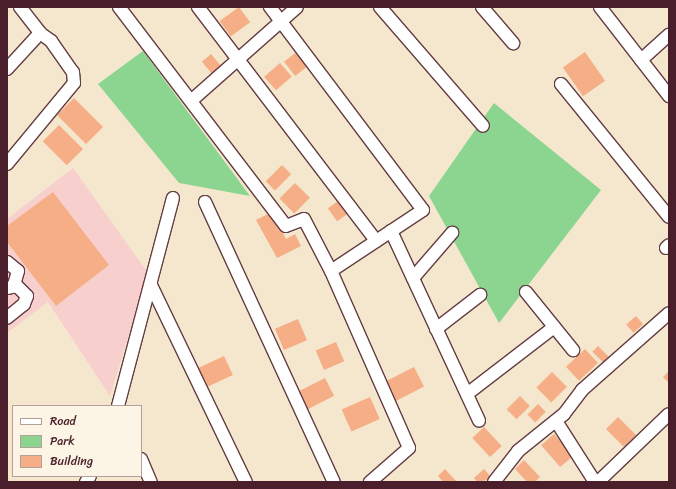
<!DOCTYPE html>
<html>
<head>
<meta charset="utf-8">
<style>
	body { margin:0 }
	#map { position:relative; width:676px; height:489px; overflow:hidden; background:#f5e7cd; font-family:Sriracha,sans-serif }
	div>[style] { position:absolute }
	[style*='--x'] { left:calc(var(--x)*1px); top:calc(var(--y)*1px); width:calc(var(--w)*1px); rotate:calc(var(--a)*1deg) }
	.built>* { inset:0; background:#f7d0ce }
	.green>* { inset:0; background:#8cd590 }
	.building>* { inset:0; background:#f5ae86; transform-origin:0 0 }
	.roads { filter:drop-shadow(1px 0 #643d43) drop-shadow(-1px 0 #643d43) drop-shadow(0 1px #643d43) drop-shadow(0 -1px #643d43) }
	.minor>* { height:12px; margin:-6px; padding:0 6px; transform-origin:6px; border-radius:6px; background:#fff }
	span { translate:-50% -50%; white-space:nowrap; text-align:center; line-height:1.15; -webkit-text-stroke:3.5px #fcf5e5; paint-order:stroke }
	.frame { position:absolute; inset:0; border:8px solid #4a1f2b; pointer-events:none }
	.legend { position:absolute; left:12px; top:405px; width:130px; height:72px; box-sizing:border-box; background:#fcf5e5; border:1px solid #b59f9b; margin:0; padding:5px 7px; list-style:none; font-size:12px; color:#4a1f2b }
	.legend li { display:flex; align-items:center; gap:8px; height:20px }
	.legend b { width:20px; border:1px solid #b59f9b }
</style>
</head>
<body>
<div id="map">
	<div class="built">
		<i style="clip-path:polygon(73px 168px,148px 273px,110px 396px,48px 302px,7px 333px,7px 219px)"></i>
	</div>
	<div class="green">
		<i style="clip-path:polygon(143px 51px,250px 196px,179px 183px,98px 84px)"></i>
		<i style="clip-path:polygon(494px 103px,601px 190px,499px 323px,429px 196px)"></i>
	</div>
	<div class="building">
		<i style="left:239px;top:7px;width:19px;height:24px;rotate:54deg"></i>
		<i style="left:299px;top:50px;width:18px;height:19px;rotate:52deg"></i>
		<i style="left:585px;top:52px;width:35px;height:27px;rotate:55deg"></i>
		<i style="left:211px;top:54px;width:17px;height:12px;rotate:50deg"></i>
		<i style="left:280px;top:63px;width:18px;height:21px;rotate:49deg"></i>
		<i style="left:74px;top:98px;width:41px;height:24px;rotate:45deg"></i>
		<i style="left:59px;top:125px;width:34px;height:23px;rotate:45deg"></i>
		<i style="left:282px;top:165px;width:13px;height:23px;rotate:45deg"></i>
		<i style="left:295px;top:183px;width:21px;height:22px;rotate:45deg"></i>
		<i style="clip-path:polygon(53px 192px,109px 265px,56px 306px,7px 242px,7px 226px)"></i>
		<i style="left:341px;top:199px;width:16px;height:16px;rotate:55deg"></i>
		<i style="clip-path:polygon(272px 212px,286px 239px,295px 234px,301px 246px,277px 258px,256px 220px)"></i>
		<i style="left:636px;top:316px;width:11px;height:13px;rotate:49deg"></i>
		<i style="left:298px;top:319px;width:23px;height:25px;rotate:67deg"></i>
		<i style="left:336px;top:342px;width:21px;height:22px;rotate:67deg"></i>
		<i style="left:598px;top:346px;width:16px;height:8px;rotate:45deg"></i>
		<i style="left:585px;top:349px;width:19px;height:26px;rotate:47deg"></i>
		<i style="left:224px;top:356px;width:21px;height:29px;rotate:65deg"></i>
		<i style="left:414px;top:367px;width:22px;height:32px;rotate:63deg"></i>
		<i style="clip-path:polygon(669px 371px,669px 383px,663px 377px)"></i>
		<i style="left:552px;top:372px;width:21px;height:22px;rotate:45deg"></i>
		<i style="left:325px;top:378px;width:20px;height:30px;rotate:63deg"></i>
		<i style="left:520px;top:396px;width:14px;height:19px;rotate:45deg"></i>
		<i style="left:370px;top:397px;width:24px;height:31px;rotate:66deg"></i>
		<i style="left:538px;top:404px;width:11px;height:15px;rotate:45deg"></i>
		<i style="left:618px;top:417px;width:28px;height:17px;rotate:45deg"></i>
		<i style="left:484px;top:427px;width:26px;height:16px;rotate:47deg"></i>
		<i style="left:554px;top:434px;width:29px;height:17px;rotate:49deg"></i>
		<i style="clip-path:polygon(524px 460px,540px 477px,535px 482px,527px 482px,515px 469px)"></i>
		<i style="clip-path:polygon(445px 469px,457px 482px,443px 482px,438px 476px)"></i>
		<i style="clip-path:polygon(484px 469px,493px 479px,477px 482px,474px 478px)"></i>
	</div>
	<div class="roads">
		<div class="minor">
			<i style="--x:20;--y:7;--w:33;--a:52"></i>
			<i style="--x:119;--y:7;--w:275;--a:52.7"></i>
			<i style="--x:286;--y:226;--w:19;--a:-21"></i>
			<i style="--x:304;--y:219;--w:59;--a:62.6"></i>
			<i style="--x:198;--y:7;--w:294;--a:52.7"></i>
			<i style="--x:270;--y:7;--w:254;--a:53"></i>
			<i style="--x:423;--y:210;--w:110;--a:146.5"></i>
			<i style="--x:331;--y:271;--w:193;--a:66.2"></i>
			<i style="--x:409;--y:448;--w:52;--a:138.9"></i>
			<i style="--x:380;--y:7;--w:157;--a:49.1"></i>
			<i style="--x:482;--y:7;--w:48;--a:49.3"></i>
			<i style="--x:600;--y:7;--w:113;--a:52.2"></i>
			<i style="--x:641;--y:60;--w:38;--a:-42"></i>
			<i style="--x:7;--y:69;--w:49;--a:-47.5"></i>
			<i style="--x:40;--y:33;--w:14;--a:36"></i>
			<i style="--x:51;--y:41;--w:38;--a:55"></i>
			<i style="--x:73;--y:72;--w:11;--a:85"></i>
			<i style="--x:74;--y:83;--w:105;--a:129.6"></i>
			<i style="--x:561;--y:84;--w:171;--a:50.9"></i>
			<i style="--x:192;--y:100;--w:140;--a:-41.5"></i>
			<i style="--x:205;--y:202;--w:308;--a:65.3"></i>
			<i style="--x:391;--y:231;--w:209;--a:65.1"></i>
			<i style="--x:666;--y:248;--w:4;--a:-45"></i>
			<i style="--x:7;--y:262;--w:14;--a:39"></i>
			<i style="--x:18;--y:271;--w:15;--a:106"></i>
			<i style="--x:413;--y:278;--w:60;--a:-49.1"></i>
			<i style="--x:151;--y:285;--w:219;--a:64.3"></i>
			<i style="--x:7;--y:288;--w:10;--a:-11"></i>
			<i style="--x:17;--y:286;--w:14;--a:45"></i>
			<i style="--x:27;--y:296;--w:9;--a:111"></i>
			<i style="--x:24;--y:304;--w:22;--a:141"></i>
			<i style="--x:526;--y:292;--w:75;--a:51"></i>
			<i style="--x:436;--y:329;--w:56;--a:-37.7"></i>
			<i style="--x:467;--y:394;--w:110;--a:-37.6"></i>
			<i style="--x:118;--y:406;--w:215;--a:-75.2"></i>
			<i style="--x:556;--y:421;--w:72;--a:57.4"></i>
			<i style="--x:141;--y:459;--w:25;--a:67"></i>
			<i style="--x:86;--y:482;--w:7;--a:-56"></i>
			<i style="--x:494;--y:482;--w:39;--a:-52"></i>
			<i style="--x:518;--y:451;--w:59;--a:-38.8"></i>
			<i style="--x:564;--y:414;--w:30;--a:-53"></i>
			<i style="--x:582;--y:390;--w:116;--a:-41.5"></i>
			<i style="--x:598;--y:482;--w:98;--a:-43.8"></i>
		</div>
	</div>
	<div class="frame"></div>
	<ul class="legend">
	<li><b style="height:5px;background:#fff"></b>Road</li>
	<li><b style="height:11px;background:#8cd590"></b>Park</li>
	<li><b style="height:11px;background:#f5ae86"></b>Building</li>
	</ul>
</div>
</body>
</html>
